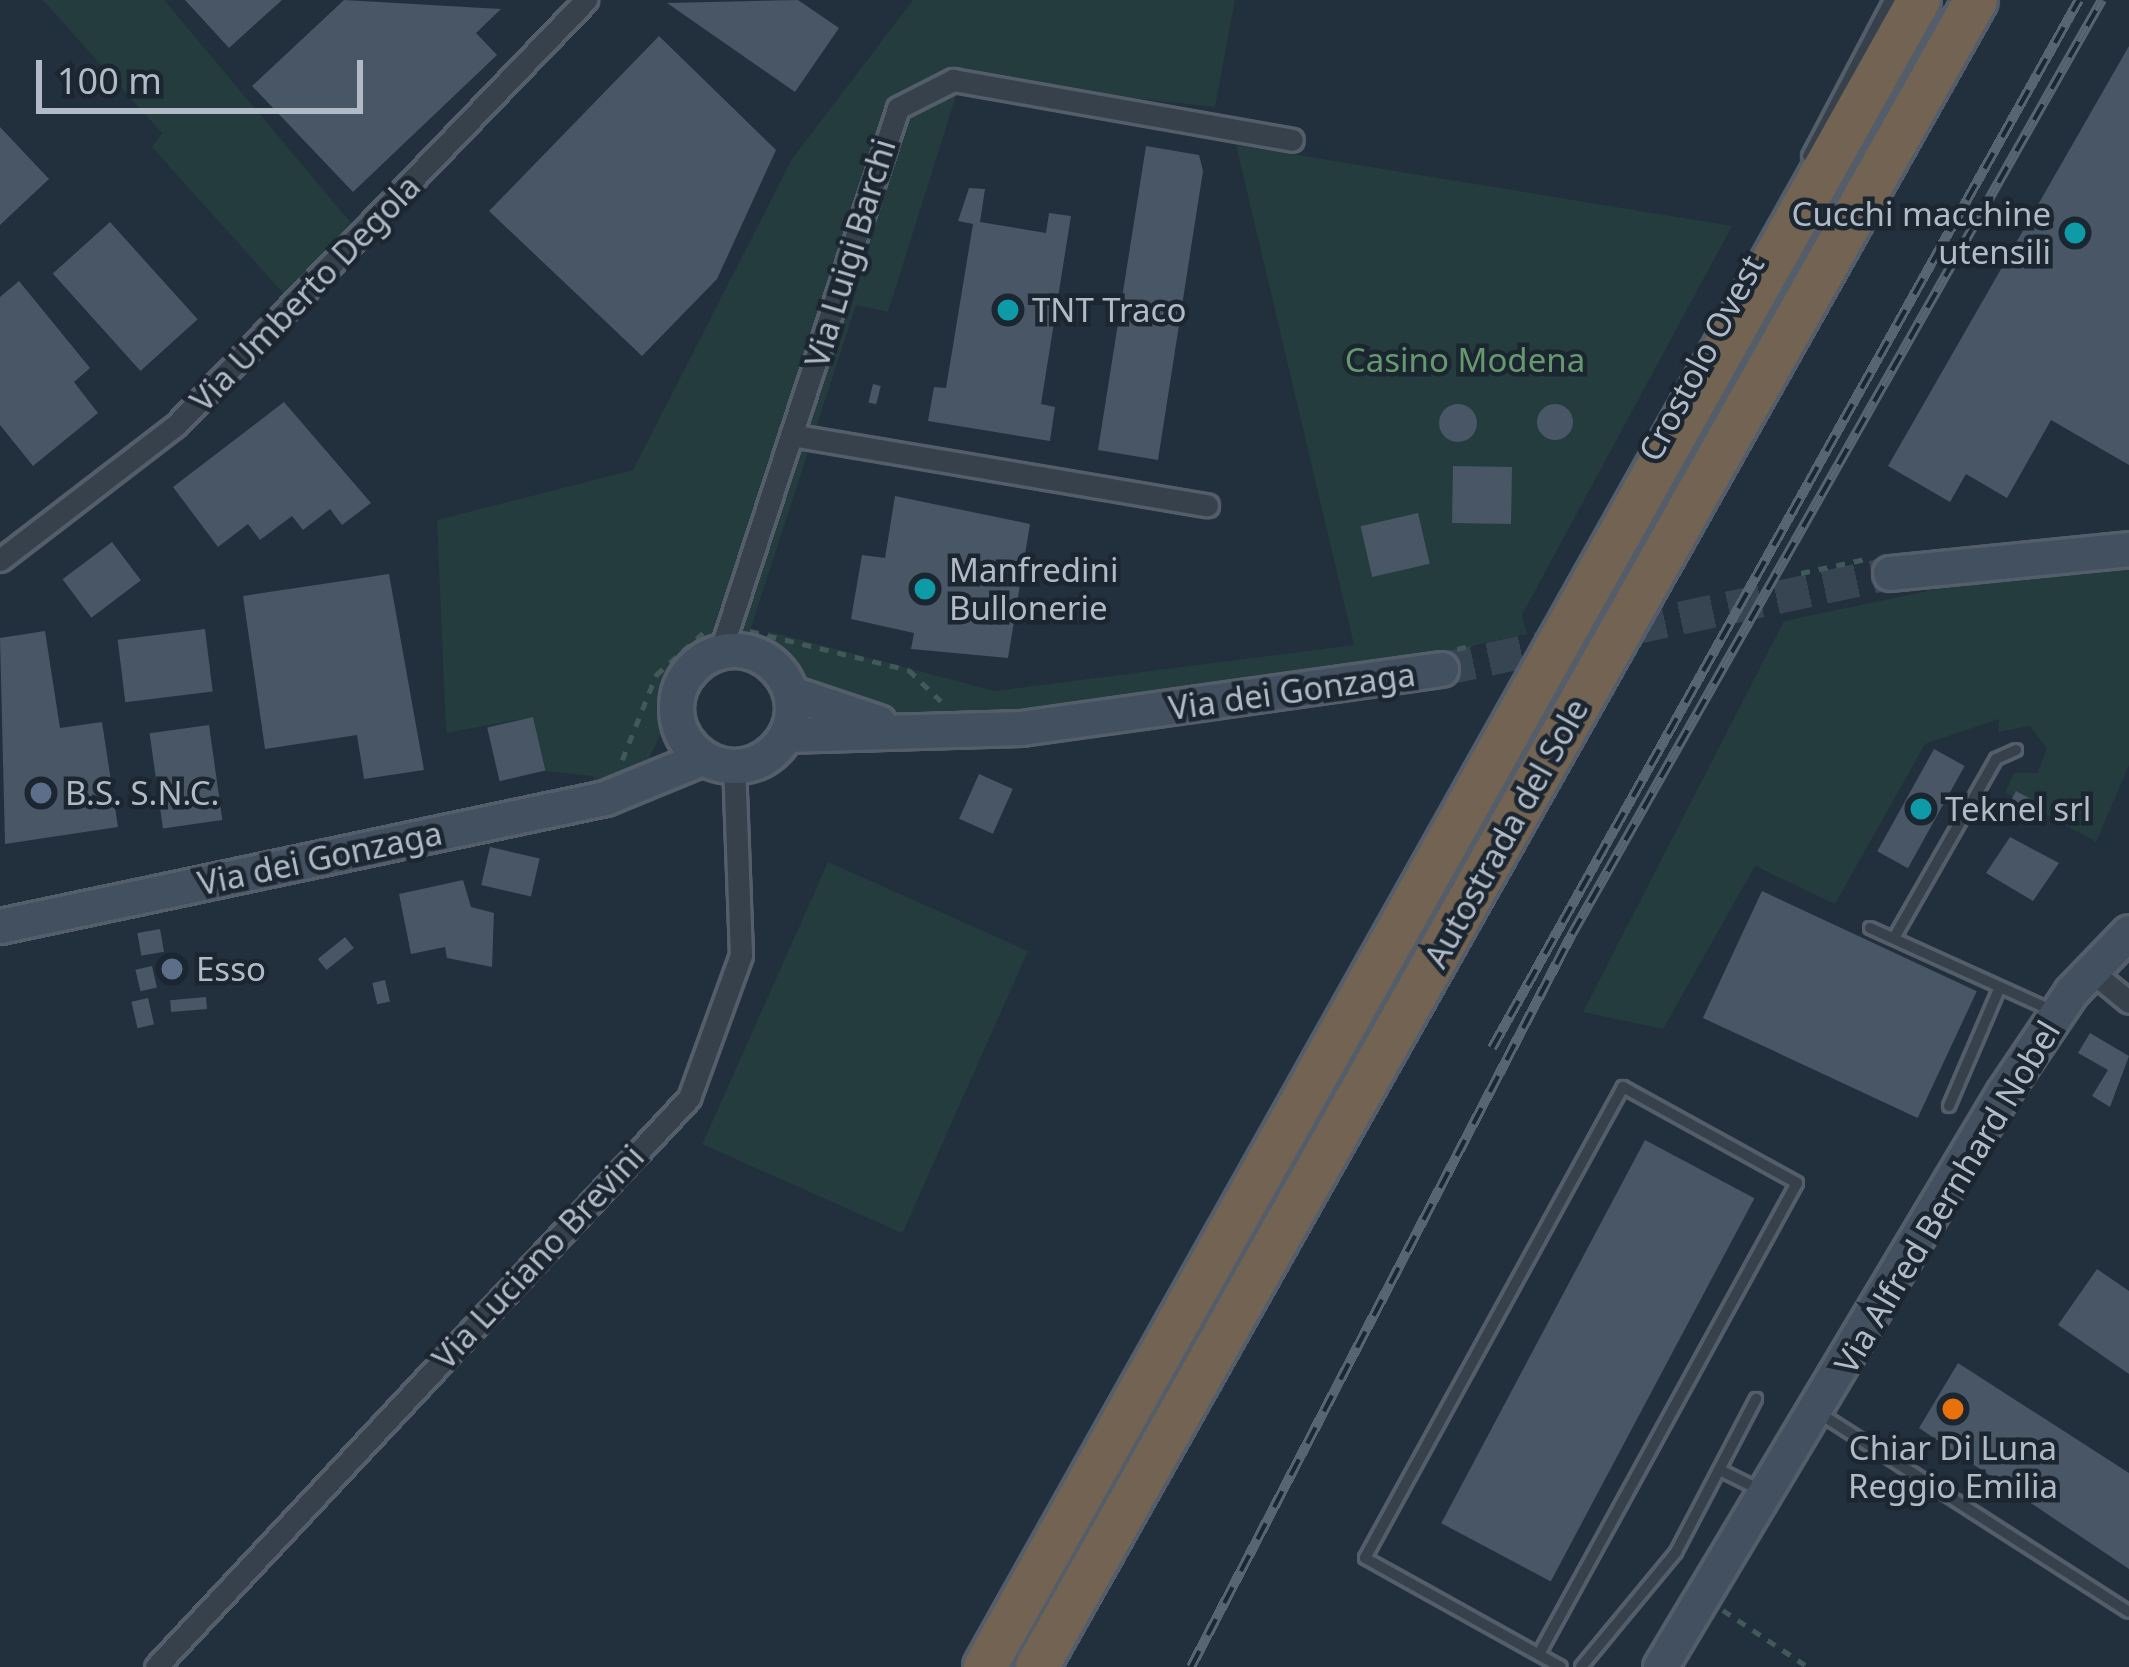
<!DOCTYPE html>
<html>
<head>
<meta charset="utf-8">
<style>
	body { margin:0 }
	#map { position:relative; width:2129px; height:1667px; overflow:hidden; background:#222f3c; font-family:"Noto Sans",sans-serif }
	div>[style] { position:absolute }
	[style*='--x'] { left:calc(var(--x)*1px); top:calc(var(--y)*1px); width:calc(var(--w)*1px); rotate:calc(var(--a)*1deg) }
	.green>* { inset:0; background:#243c3d; transform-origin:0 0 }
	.building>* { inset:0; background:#485665; transform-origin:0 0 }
	.round { border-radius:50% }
	.secondary-tunnel>* { height:33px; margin-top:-16.5px; transform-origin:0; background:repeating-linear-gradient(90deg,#374451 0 33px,transparent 0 49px) }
	.path>* { height:4.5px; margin-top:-2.25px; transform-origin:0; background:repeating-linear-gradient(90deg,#42595a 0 9px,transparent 0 18px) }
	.roads { filter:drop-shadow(3px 0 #545e6a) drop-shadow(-3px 0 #545e6a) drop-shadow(0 3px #545e6a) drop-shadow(0 -3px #545e6a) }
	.lane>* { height:10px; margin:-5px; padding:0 5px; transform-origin:5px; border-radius:5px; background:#36414c }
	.street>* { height:21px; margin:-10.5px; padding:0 10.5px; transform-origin:10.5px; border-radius:10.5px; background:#36414c }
	.secondary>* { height:33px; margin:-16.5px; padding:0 16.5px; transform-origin:16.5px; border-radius:16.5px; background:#43505f }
	.secondary>.ring { margin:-16.5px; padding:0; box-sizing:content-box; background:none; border:33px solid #43505f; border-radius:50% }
	.highway>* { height:42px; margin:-21px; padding:0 21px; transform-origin:21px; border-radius:21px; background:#726352 }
	.rail>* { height:10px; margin-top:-5px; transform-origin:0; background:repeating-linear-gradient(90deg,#1b2631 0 18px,#576573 0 36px); box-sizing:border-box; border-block:3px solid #576573 }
	.dots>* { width:33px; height:33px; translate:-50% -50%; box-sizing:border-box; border:6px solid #1b2631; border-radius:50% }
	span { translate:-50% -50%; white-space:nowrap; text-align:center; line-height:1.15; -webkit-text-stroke:9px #1b2631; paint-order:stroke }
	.poi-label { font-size:33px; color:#b1bbc8 }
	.right { translate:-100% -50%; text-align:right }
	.left { translate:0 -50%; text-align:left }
	.street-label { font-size:33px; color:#b1bbc8 }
	.park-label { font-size:33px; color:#67996f }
	.scale { position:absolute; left:36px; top:60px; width:327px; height:54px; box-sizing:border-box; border:6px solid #b1bbc8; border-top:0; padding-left:15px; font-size:36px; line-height:42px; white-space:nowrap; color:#b1bbc8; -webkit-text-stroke:9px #1b2631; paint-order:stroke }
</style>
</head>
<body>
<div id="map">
	<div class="green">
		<i style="clip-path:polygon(43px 0,164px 0,361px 235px,293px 304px,152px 147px,162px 133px)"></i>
		<i style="clip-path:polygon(913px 0,1235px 0,1215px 107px,961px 80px,888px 312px,856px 305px,744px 649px,695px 663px,637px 783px,605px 798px,593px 776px,545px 771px,533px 717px,446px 733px,437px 520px,633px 470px,792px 159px)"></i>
		<i style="clip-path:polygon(1236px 145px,1732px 226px,1522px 615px,1527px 634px,1475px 645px,1441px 669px,1021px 728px,844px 718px,781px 672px,767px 631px,995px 691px,1354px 645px)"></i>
		<i style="clip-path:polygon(2129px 565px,2129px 765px,2096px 842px,2005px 792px,2014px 773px,2037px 773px,2047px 749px,2030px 726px,1998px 732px,1999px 719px,1925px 744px,1835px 904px,1755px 866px,1663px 1029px,1583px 1012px,1784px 621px,2004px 575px)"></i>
		<i style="left:828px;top:862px;width:219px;height:309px;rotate:24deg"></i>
	</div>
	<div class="building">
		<i style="clip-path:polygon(185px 0,282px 0,229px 48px)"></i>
		<i style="clip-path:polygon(344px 0,501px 9px,476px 33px,497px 55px,353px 192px,252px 86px)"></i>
		<i style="clip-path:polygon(798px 0,839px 28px,795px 92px,667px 3px)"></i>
		<i style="clip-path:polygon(659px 36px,776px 150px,717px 279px,642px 356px,489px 211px)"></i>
		<i style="clip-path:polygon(2129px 46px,2129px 465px,2051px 420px,2007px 498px,1966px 474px,1950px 502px,1888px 466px)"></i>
		<i style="clip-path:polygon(0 127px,49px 179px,0 225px)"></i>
		<i style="clip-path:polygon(1146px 146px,1199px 155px,1203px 171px,1158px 460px,1098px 450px)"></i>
		<i style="clip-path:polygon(969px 188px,985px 189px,980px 222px,1046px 233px,1049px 213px,1071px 216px,1041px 404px,1055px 407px,1050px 441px,928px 421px,934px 387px,946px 388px,973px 224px,958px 221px)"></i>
		<i style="left:110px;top:222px;width:131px;height:77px;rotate:48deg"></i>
		<i style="clip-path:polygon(19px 281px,90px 368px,74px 382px,98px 413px,33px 466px,0 425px,0 297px)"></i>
		<i style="left:873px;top:384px;width:8px;height:19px;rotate:14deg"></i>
		<i style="clip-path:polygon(284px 402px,371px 503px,342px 525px,330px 509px,303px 530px,292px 516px,260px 540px,248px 524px,218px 547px,173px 487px)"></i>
		<i class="round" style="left:1439px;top:404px;width:38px;height:38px"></i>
		<i class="round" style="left:1537px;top:404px;width:36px;height:36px"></i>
		<i style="left:1453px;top:466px;width:59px;height:57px;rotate:1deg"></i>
		<i style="clip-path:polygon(895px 496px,1030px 524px,1008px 658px,911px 649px,914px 633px,851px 619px,862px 555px,885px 558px)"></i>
		<i style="left:1418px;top:513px;width:52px;height:59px;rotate:77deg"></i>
		<i style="left:112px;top:542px;width:48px;height:62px;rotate:53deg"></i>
		<i style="clip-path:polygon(389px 574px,424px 770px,364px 779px,357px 735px,265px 749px,243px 596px)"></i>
		<i style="left:205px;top:629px;width:63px;height:88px;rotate:83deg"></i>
		<i style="clip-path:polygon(45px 631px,60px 728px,102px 722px,118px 827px,5px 844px,0 638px)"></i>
		<i style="left:533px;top:717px;width:55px;height:47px;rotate:77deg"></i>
		<i style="left:209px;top:725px;width:96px;height:60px;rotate:82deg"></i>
		<i style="left:1934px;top:749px;width:35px;height:117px;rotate:29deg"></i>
		<i style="left:979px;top:774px;width:37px;height:49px;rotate:24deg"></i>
		<i style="left:2016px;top:791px;width:21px;height:17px;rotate:28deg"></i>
		<i style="clip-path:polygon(2010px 837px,2059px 863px,2033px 901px,1986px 873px)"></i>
		<i style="left:490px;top:847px;width:51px;height:39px;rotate:13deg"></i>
		<i style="clip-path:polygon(463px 880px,471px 907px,494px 913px,492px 967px,447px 958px,445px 947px,411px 954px,399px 894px)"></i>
		<i style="left:1762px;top:891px;width:237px;height:140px;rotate:25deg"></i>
		<i style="left:160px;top:929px;width:23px;height:23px;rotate:80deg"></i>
		<i style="left:345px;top:937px;width:14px;height:35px;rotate:51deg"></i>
		<i style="left:152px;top:966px;width:22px;height:17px;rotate:77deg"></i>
		<i style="left:385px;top:980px;width:22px;height:13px;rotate:77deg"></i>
		<i style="left:206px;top:997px;width:12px;height:36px;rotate:85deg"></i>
		<i style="left:148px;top:998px;width:27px;height:17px;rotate:77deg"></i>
		<i style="clip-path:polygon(2090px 1033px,2129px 1056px,2110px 1107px,2092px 1096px,2108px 1070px,2078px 1053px)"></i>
		<i style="left:1645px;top:1140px;width:124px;height:434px;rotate:28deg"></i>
		<i style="clip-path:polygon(2097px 1269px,2129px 1291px,2129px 1374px,2058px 1325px)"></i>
		<i style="clip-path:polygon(1958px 1363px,2129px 1473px,2129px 1569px,1919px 1428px)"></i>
	</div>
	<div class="secondary-tunnel">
		<i style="--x:1441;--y:669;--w:459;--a:-12.1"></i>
	</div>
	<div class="path">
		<i style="--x:1801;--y:573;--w:66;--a:-12.2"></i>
		<i style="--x:750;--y:631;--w:164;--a:13.8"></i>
		<i style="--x:909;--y:670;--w:46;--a:44.1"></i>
		<i style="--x:1457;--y:649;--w:18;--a:-13"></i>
		<i style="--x:622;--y:760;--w:92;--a:-68.2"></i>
		<i style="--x:656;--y:675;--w:63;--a:-41.8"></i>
		<i style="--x:1723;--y:1610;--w:102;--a:33.8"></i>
	</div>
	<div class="roads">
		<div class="lane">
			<i style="--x:1808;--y:156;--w:176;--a:-62.3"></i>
			<i style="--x:1870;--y:928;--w:201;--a:24.4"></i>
			<i style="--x:1894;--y:938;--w:206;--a:-60.3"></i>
			<i style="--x:1996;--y:759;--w:22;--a:-24"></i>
			<i style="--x:1949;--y:1106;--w:129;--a:-66.8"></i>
			<i style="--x:1819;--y:1413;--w:368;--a:32.7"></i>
			<i style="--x:1720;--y:1470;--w:47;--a:26.6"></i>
			<i style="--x:1539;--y:1654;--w:537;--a:-61.29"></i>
			<i style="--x:1797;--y:1183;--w:199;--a:-151.1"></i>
			<i style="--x:1623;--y:1087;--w:537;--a:118.71"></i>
			<i style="--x:1365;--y:1558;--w:224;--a:29.1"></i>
			<i style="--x:1581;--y:1667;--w:149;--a:-50.4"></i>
			<i style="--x:1676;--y:1552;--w:173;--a:-62.4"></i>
		</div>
		<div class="street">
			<i style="--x:791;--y:435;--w:422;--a:9.6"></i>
			<i style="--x:0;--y:560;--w:222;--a:-37.5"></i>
			<i style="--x:176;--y:425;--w:591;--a:-46.03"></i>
			<i style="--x:721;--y:650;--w:570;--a:-71.91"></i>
			<i style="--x:898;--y:108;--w:62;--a:-27"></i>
			<i style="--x:953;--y:80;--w:344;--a:10"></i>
			<i style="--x:2090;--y:970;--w:50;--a:39.4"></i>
			<i style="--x:156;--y:1667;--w:780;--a:-46.87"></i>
			<i style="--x:689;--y:1098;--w:152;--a:-70"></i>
			<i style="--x:741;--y:955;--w:188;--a:-92.1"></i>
		</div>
		<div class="secondary">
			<i style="--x:1890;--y:573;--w:240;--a:-5.7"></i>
			<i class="ring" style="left:676px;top:650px;width:83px;height:83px"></i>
			<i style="--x:791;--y:693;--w:92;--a:18.4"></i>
			<i style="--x:786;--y:735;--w:235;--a:-1.7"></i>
			<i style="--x:1021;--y:728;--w:424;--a:-8"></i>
			<i style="--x:0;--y:926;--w:618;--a:-11.95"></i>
			<i style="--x:605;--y:798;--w:105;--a:-22.4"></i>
			<i style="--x:1660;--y:1667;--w:669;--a:-59.14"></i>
			<i style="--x:2003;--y:1093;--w:122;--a:-56"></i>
			<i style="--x:2071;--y:992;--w:83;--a:-46"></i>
		</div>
		<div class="highway">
			<i style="--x:985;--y:1667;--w:1911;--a:-60.74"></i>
			<i style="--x:1037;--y:1667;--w:1913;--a:-60.61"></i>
		</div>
	</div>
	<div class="rail">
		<i style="--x:1492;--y:1048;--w:1201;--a:-60.75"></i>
		<i style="--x:1191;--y:1667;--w:826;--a:-62.54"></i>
		<i style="--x:1572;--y:934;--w:1074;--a:-60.43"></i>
	</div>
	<div class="dots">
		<i style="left:2075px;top:233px;background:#0f9aa8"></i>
		<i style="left:1008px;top:310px;background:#0f9aa8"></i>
		<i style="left:925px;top:589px;background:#0f9aa8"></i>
		<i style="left:41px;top:793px;background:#5c6f8a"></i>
		<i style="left:1921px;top:809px;background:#0f9aa8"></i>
		<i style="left:172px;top:969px;background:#5c6f8a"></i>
		<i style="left:1953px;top:1409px;background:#e8710a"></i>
	</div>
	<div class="poi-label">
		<span class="right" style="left:2051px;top:233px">Cucchi macchine<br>utensili</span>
		<span class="left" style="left:1032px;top:310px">TNT Traco</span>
		<span class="left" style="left:949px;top:589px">Manfredini<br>Bullonerie</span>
		<span class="left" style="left:65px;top:793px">B.S. S.N.C.</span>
		<span class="left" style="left:1945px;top:809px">Teknel srl</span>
		<span class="left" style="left:196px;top:969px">Esso</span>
		<span style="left:1953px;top:1467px">Chiar Di Luna<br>Reggio Emilia</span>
	</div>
	<div class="street-label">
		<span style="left:850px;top:253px;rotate:-73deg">Via Luigi Barchi</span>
		<span style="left:305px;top:293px;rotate:-46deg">Via Umberto Degola</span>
		<span style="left:1701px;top:358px;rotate:-62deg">Crostolo Ovest</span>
		<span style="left:1292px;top:691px;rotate:-8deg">Via dei Gonzaga</span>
		<span style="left:1506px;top:833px;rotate:-61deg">Autostrada del Sole</span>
		<span style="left:320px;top:858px;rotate:-12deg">Via dei Gonzaga</span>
		<span style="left:1947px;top:1197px;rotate:-59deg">Via Alfred Bernhard Nobel</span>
		<span style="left:538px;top:1257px;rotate:-47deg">Via Luciano Brevini</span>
	</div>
	<div class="park-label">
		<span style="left:1465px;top:360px">Casino Modena</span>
	</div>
	<div class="scale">100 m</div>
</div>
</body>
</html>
